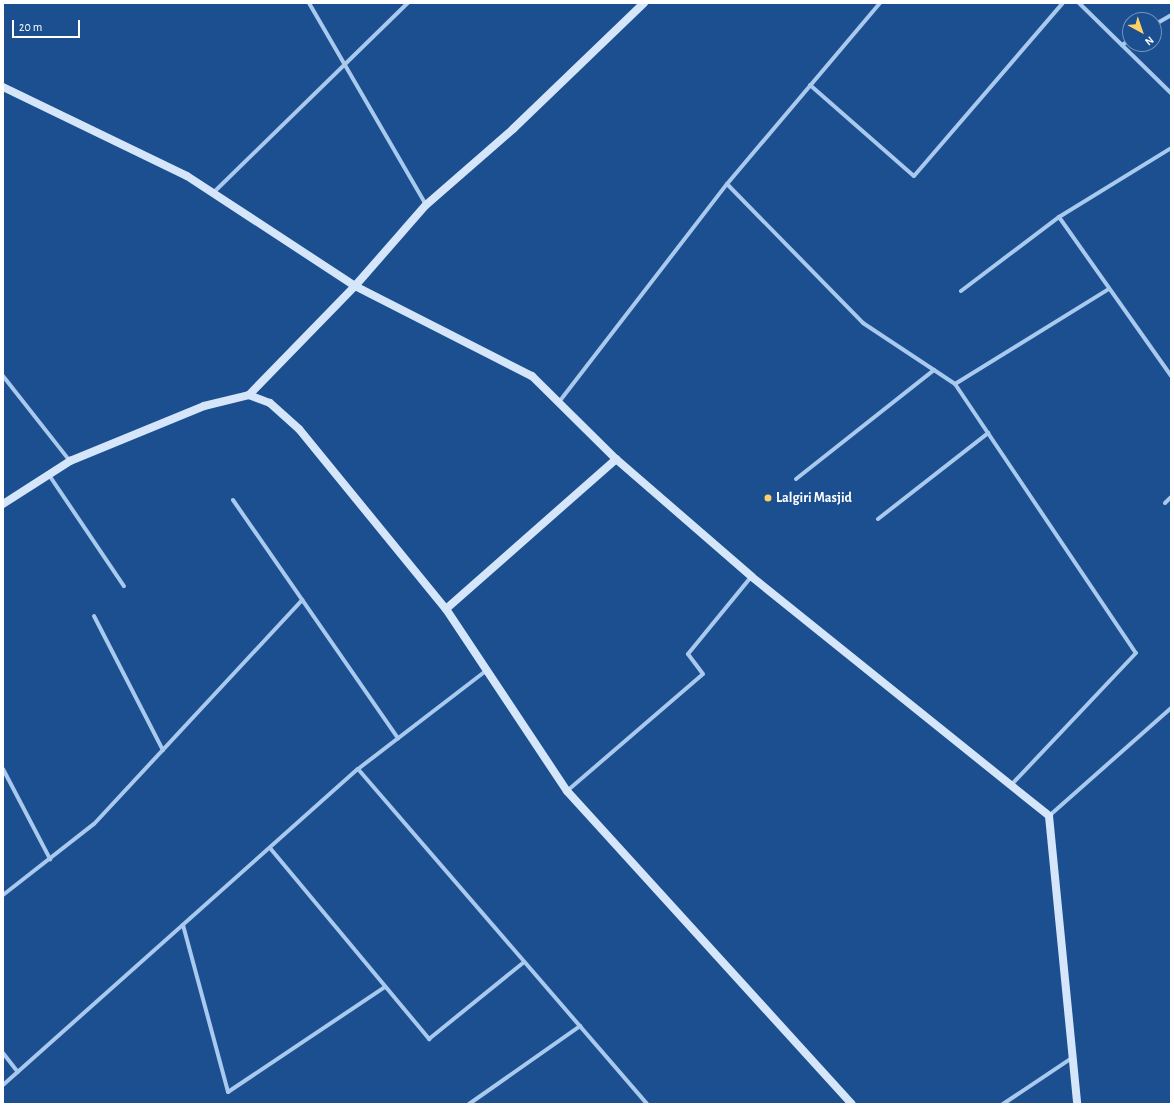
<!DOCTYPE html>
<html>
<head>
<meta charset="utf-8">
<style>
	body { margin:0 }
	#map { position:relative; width:1174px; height:1107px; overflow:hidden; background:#1b4f8f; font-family:"Alegreya Sans",sans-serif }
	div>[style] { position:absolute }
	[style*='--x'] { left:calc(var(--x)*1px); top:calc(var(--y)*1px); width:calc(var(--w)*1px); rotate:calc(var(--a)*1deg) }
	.street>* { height:4px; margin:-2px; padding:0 2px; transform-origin:2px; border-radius:2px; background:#a9c9ee }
	.secondary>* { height:8px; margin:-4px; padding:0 4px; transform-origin:4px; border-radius:4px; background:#d6e6fa }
	.dots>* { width:11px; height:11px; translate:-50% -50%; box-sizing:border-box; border:2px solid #1b4f8f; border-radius:50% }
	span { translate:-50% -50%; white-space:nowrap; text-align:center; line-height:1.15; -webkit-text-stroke:3px #1b4f8f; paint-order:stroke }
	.poi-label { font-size:14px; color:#fff; font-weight:700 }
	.left { translate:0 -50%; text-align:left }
	.frame { position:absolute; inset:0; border:4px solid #fff; pointer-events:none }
	.north { position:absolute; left:1122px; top:12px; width:40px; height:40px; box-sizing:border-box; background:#1b4f8f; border:1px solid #7695bc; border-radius:50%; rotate:140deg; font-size:11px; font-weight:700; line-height:16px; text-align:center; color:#fff }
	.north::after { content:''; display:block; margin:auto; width:14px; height:18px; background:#ffd166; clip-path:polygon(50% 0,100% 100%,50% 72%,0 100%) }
	.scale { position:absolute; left:12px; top:20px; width:68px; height:18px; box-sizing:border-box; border:2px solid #fff; border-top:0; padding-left:5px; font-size:12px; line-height:14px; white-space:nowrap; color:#fff; -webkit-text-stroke:3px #1b4f8f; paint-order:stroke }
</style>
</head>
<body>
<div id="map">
	<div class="street">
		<i style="--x:309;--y:3;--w:233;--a:59.9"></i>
		<i style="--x:1079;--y:3;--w:129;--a:44.4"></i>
		<i style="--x:1154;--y:25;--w:20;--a:-30"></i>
		<i style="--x:1122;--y:45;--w:9;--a:-32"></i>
		<i style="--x:810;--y:85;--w:138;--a:41.2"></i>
		<i style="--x:914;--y:176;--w:228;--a:-49.3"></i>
		<i style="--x:727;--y:184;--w:237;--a:-49.8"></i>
		<i style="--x:213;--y:193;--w:272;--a:-44.3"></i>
		<i style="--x:1059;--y:217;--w:194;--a:54.8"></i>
		<i style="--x:961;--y:291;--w:123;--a:-37.1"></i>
		<i style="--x:1059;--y:217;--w:132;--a:-31.6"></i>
		<i style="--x:3;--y:376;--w:108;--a:51.8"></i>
		<i style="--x:955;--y:384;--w:181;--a:-31.7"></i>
		<i style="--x:559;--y:402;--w:275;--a:-52.4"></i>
		<i style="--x:727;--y:184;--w:194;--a:45.6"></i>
		<i style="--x:863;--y:323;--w:110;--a:33.5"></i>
		<i style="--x:955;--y:384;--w:324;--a:56.1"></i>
		<i style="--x:1136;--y:653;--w:182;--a:133.4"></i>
		<i style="--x:49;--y:475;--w:134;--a:56"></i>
		<i style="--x:796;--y:479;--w:176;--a:-38.3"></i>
		<i style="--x:233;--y:500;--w:290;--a:55.3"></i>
		<i style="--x:1165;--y:503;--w:8;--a:-45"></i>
		<i style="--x:878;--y:519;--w:140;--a:-38"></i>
		<i style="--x:94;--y:616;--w:151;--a:62.8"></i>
		<i style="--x:487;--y:670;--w:163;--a:142.5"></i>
		<i style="--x:358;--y:769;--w:442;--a:49.2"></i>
		<i style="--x:3;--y:769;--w:102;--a:62.4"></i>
		<i style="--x:567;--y:791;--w:179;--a:-40.7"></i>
		<i style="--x:703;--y:674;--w:25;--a:-127"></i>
		<i style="--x:688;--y:654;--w:99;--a:-50.7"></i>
		<i style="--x:1049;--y:816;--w:163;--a:-41.5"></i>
		<i style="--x:270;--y:848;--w:249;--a:50.2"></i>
		<i style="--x:429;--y:1039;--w:122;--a:-39"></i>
		<i style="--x:3;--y:895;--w:115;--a:-38"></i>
		<i style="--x:94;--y:824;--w:306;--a:-47.1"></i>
		<i style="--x:183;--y:925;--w:173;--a:74.9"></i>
		<i style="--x:228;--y:1092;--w:189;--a:-33.8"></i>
		<i style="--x:3;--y:1053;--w:24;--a:52"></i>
		<i style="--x:3;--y:1085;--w:475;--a:-41.7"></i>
		<i style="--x:469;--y:1104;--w:136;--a:-35.1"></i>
		<i style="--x:1003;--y:1104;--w:83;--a:-33.7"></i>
	</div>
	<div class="secondary">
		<i style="--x:3;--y:87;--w:204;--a:25.8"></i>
		<i style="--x:187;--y:176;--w:201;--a:33.2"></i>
		<i style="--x:355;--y:286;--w:199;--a:27"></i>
		<i style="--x:532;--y:376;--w:118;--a:44.7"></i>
		<i style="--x:616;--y:459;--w:180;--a:40.9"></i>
		<i style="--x:752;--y:577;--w:381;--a:38.8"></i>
		<i style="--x:1049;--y:816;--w:289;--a:84.4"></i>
		<i style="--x:249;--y:395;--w:152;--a:-45.8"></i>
		<i style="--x:355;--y:286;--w:108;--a:-48.8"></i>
		<i style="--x:426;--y:205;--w:116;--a:-41.1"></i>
		<i style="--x:513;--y:129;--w:182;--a:-43.9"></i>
		<i style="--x:3;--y:504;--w:80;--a:-32.7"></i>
		<i style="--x:70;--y:461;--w:145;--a:-22.3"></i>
		<i style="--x:204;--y:406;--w:46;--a:-13.7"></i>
		<i style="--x:249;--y:395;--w:22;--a:21"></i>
		<i style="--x:270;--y:403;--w:39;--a:42"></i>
		<i style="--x:299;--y:429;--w:232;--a:50.8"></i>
		<i style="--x:446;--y:609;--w:219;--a:56.4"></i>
		<i style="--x:567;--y:791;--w:423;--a:47.7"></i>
		<i style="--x:446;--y:609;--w:227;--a:-41.4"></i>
	</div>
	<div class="dots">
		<i style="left:768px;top:498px;background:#ffd166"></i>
	</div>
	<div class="poi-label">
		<span class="left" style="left:776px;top:498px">Lalgiri Masjid</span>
	</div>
	<div class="frame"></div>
	<div class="north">N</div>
	<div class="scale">20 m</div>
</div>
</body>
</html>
